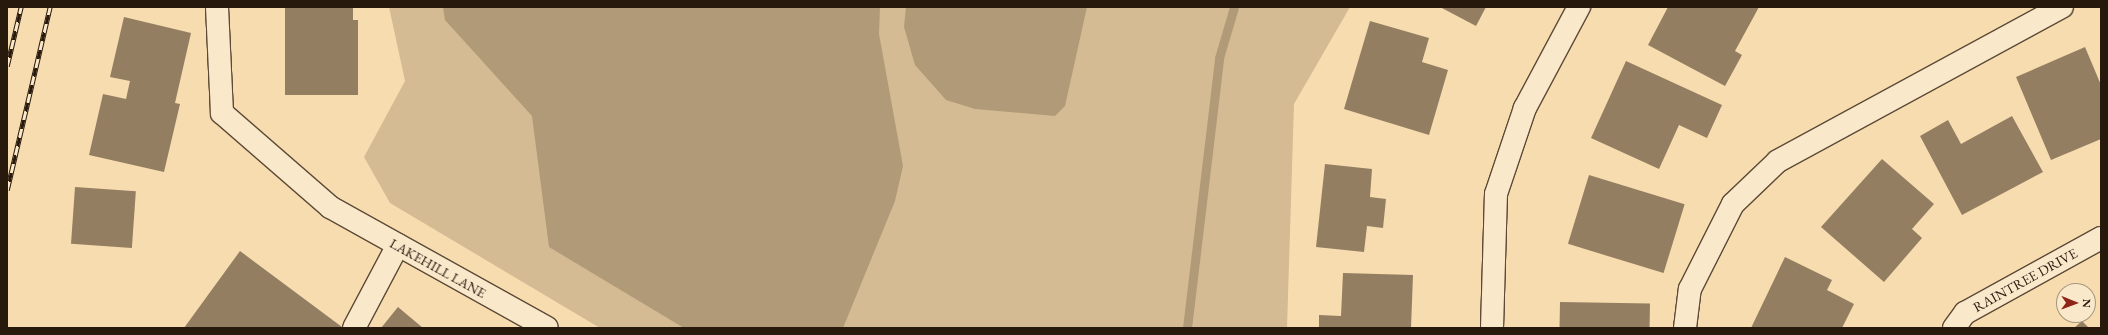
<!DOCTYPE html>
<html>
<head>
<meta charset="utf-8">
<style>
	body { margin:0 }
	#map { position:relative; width:2108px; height:335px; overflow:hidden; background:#f7dcaf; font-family:"EB Garamond",serif }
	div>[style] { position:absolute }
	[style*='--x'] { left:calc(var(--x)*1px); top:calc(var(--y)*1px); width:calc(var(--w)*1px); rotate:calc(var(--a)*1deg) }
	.green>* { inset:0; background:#d4bb93 }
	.water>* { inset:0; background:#b19a78 }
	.stream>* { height:9px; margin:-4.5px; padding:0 4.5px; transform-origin:4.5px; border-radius:4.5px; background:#b19a78 }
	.building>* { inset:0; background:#947e61; transform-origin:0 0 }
	.roads { filter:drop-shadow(1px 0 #5c4a36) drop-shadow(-1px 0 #5c4a36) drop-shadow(0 1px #5c4a36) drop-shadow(0 -1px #5c4a36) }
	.minor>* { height:22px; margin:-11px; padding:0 11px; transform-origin:11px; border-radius:11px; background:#fae8cb }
	.rail>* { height:4.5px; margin-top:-2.25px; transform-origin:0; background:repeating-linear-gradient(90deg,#fae8cb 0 9px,#28190d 0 18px); box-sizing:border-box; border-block:1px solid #28190d }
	span { translate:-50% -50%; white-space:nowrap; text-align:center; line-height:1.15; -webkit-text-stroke:3px #fae8cb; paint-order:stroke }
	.street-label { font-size:14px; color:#28190d }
	.frame { position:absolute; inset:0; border:8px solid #28190d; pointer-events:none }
	.north { position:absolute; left:2056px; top:283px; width:40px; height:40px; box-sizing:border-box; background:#fae8cb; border:1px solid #a6957f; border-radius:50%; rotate:91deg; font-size:11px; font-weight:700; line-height:16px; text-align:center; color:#28190d }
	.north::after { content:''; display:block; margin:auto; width:14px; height:18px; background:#8f2418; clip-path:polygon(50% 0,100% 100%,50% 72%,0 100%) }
</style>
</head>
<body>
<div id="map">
	<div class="green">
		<i style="clip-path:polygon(389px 7px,1350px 7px,1294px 104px,1287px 328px,600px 328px,390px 203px,364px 157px,405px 81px)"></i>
	</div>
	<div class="water">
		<i style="clip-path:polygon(443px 7px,880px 7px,879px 34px,903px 166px,895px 201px,843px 328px,684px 328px,549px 247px,532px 116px,445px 20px)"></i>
		<i style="clip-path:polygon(906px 7px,1087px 7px,1065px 106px,1055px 116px,975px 109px,946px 100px,915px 65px,904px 27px)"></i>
	</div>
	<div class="stream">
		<i style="--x:1187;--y:328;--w:272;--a:-83.2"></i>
		<i style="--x:1219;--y:58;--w:53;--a:-73.6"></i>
	</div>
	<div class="building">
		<i style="clip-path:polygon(285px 7px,353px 7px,353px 20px,358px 20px,358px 95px,285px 95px)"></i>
		<i style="clip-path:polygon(1440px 7px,1486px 7px,1476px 26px)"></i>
		<i style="clip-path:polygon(1668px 7px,1759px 7px,1735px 51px,1742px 55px,1725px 86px,1648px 45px)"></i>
		<i style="clip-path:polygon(124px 17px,191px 33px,175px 103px,180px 104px,164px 172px,89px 155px,103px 94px,126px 99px,130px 81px,110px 77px)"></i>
		<i style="clip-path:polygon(1370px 21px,1429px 38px,1422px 62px,1448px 70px,1429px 135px,1344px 109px)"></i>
		<i style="clip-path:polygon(2085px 47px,2101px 85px,2101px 139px,2051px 160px,2016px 77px)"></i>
		<i style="clip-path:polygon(1626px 61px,1722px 105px,1707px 138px,1679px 125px,1659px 169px,1591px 138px)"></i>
		<i style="clip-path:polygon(2012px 116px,2043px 172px,1962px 215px,1920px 136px,1948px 120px,1961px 144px)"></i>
		<i style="clip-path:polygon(1882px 159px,1934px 204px,1912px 229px,1922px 238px,1884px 282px,1821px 227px)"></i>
		<i style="clip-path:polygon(1325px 164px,1372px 169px,1370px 197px,1386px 199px,1383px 228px,1367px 226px,1364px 252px,1316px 247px)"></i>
		<i style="left:1589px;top:175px;width:100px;height:72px;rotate:17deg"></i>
		<i style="left:75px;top:187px;width:61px;height:57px;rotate:4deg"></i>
		<i style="clip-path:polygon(240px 251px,342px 327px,341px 328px,184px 328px)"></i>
		<i style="clip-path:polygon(1785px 257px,1832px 280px,1827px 290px,1854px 304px,1842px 328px,1751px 328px)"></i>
		<i style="clip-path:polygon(1343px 273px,1413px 275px,1411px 328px,1319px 328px,1319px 315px,1341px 316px)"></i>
		<i style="left:1560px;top:302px;width:90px;height:26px;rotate:1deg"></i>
		<i style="clip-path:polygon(398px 307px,423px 328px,381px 328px)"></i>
		<i style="clip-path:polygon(2082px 321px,2089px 328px,2074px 328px)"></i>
	</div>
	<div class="roads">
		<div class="minor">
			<i style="--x:217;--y:7;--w:106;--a:87.3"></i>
			<i style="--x:222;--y:113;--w:143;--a:41"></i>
			<i style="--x:330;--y:207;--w:248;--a:29.1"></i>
			<i style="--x:354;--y:328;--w:94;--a:-62.1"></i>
			<i style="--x:1492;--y:328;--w:134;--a:-88.3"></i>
			<i style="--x:1496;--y:194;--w:91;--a:-71.4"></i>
			<i style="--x:1525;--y:108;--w:115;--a:-61.9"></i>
			<i style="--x:1685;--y:328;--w:39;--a:-83"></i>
			<i style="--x:1690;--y:289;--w:95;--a:-63.2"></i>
			<i style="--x:1733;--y:204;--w:62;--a:-43.7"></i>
			<i style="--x:1778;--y:161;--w:323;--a:-28.5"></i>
			<i style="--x:1954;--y:328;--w:19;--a:-54"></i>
			<i style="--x:1965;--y:313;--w:155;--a:-28.9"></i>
		</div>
	</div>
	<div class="rail">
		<i style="--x:7;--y:66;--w:61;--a:-76.7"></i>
		<i style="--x:7;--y:190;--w:188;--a:-76.8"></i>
	</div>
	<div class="street-label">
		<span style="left:438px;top:268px;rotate:29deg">LAKEHILL LANE</span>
		<span style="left:2025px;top:280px;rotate:-29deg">RAINTREE DRIVE</span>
	</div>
	<div class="frame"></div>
	<div class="north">N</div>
</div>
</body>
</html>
